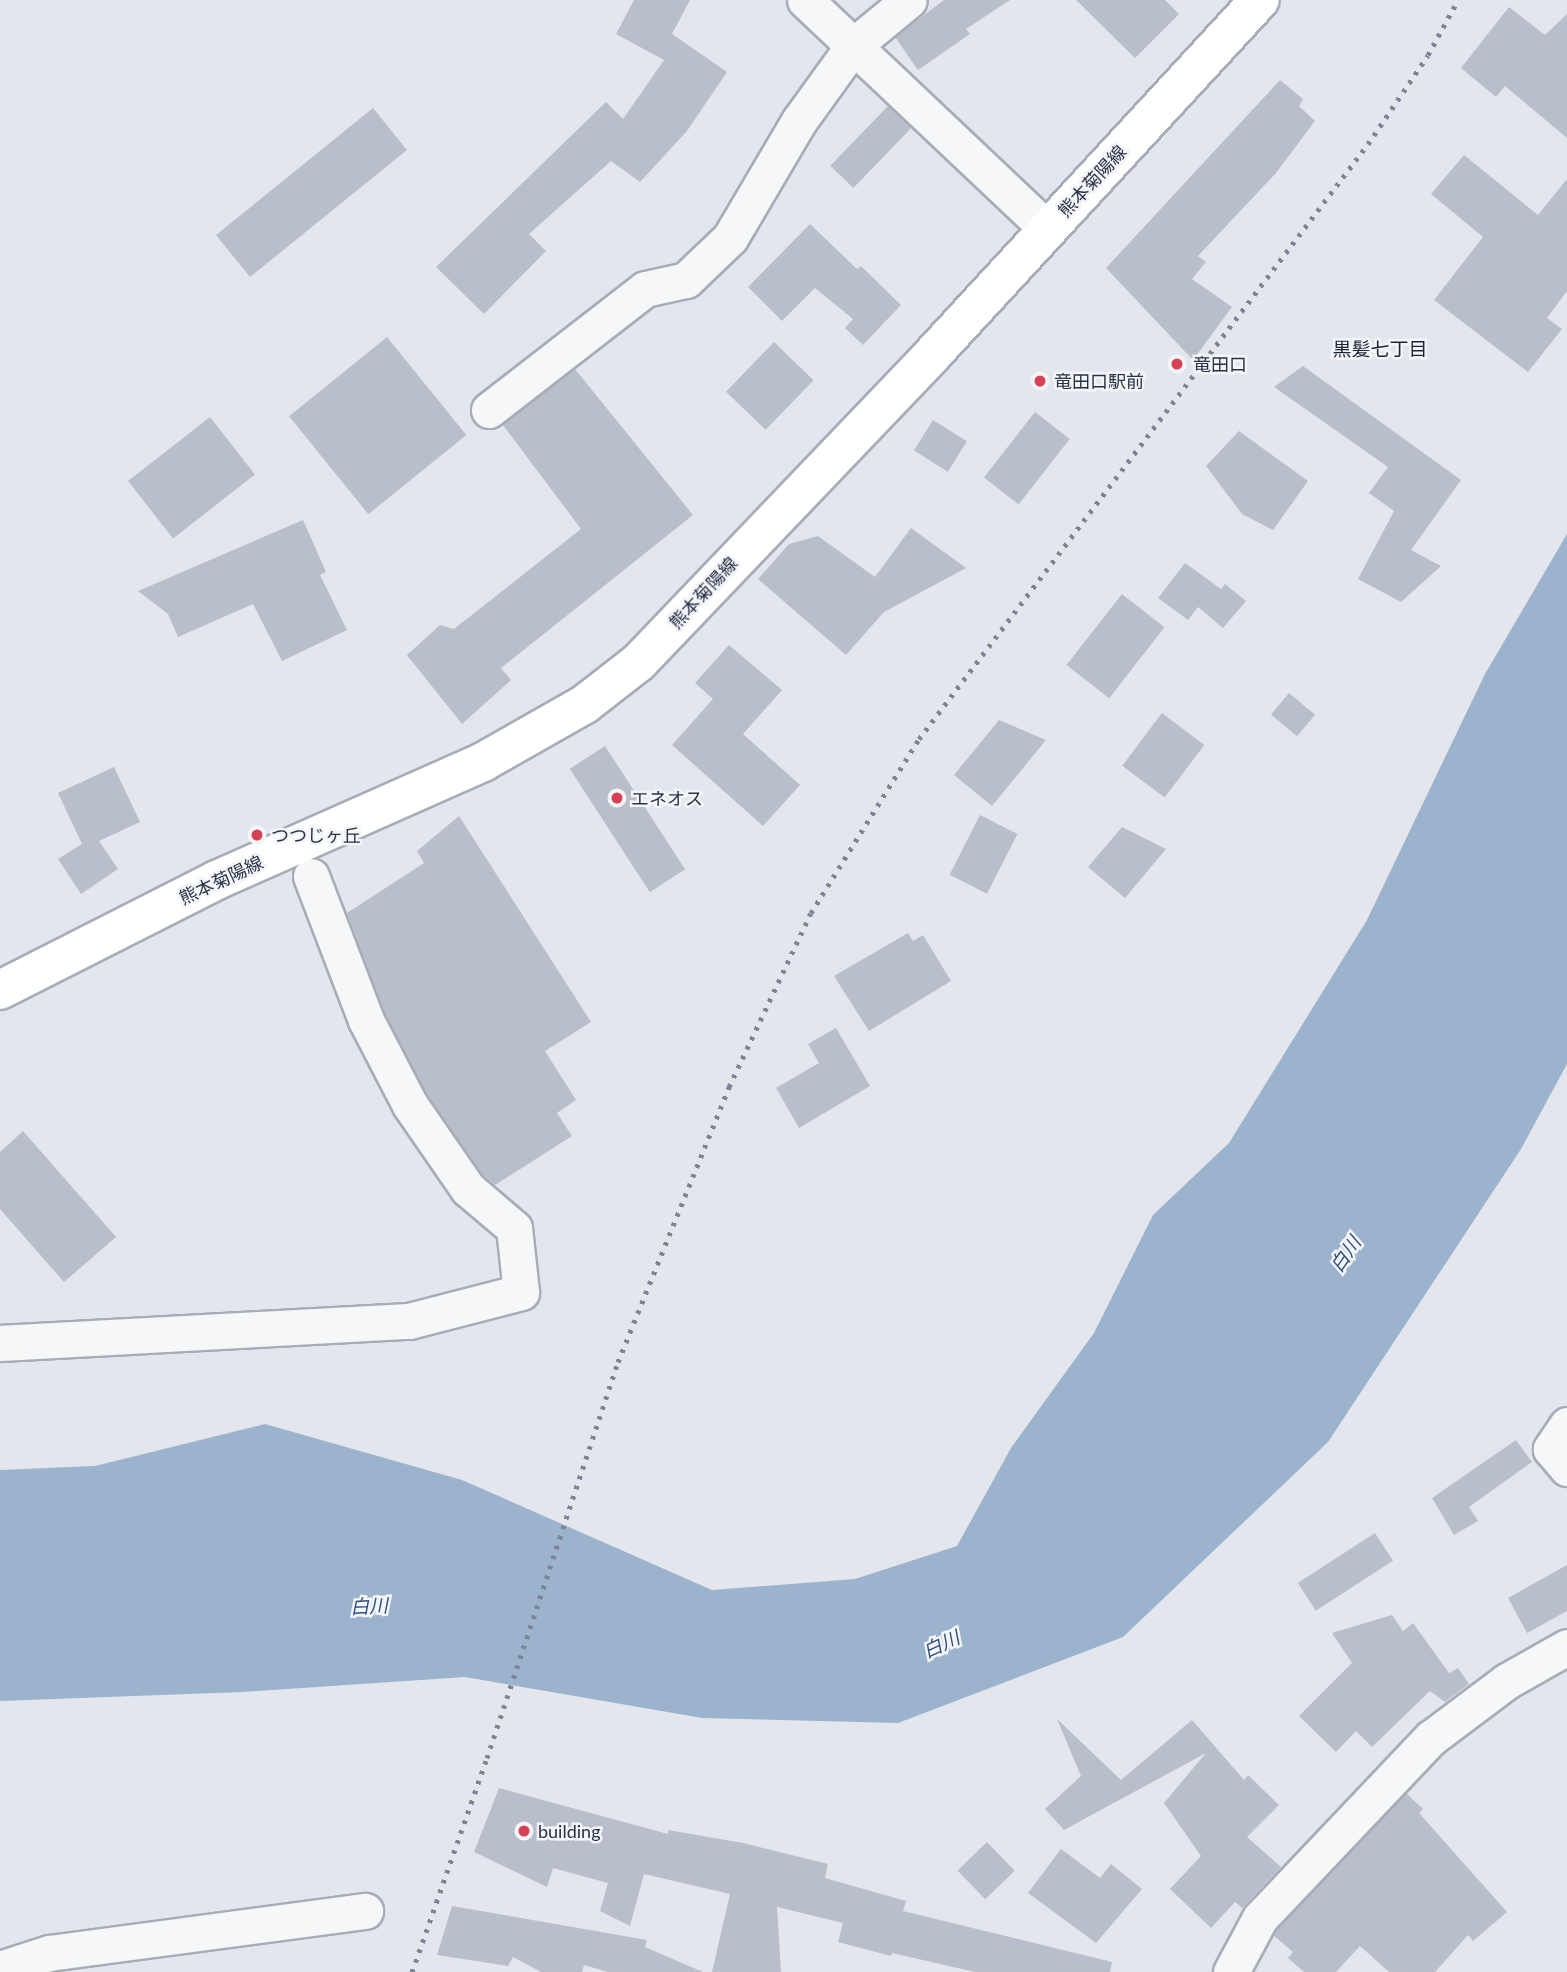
<!DOCTYPE html>
<html>
<head>
<meta charset="utf-8">
<style>
	body { margin:0 }
	#map { position:relative; width:1567px; height:1972px; overflow:hidden; background:#e3e6ec; font-family:Lato,"Noto Sans JP",sans-serif }
	div>[style] { position:absolute }
	[style*='--x'] { left:calc(var(--x)*1px); top:calc(var(--y)*1px); width:calc(var(--w)*1px); rotate:calc(var(--a)*1deg) }
	.water>* { inset:0; background:#9cb3ce }
	.building>* { inset:0; background:#b9bfca; transform-origin:0 0 }
	.roads { filter:drop-shadow(2px 0 #a7adb7) drop-shadow(-2px 0 #a7adb7) drop-shadow(0 2px #a7adb7) drop-shadow(0 -2px #a7adb7) }
	.minor>* { height:35px; margin:-17.5px; padding:0 17.5px; transform-origin:17.5px; border-radius:17.5px; background:#f6f7f9 }
	.major>* { height:38px; margin:-19px; padding:0 19px; transform-origin:19px; border-radius:19px; background:#fff }
	.rail>* { height:5px; margin-top:-2.5px; transform-origin:0; background:repeating-linear-gradient(90deg,#7b8596 0 3.5px,transparent 0 10.5px) }
	.dots>* { width:19px; height:19px; translate:-50% -50%; box-sizing:border-box; border:4px solid #f3f5f9; border-radius:50% }
	span { translate:-50% -50%; white-space:nowrap; text-align:center; line-height:1.15; -webkit-text-stroke:5px #f3f5f9; paint-order:stroke }
	.street-label { font-size:18px; color:#293345 }
	.poi-label { font-size:18px; color:#293345 }
	.left { translate:0 -50%; text-align:left }
	.neighbourhood-label { font-size:19px; color:#1b2436 }
	.water-label { font-size:19px; color:#30507c; font-style:italic }
</style>
</head>
<body>
<div id="map">
	<div class="water">
		<i style="clip-path:polygon(1567px 534px,1567px 1064px,1521px 1149px,1328px 1442px,1123px 1637px,898px 1723px,702px 1718px,465px 1677px,242px 1692px,0 1701px,0 1470px,95px 1466px,265px 1424px,462px 1480px,712px 1590px,855px 1579px,957px 1546px,1011px 1448px,1094px 1333px,1153px 1215px,1229px 1143px,1367px 920px,1485px 674px)"></i>
	</div>
	<div class="building">
		<i style="clip-path:polygon(634px 0,690px 0,672px 34px,727px 72px,687px 131px,640px 182px,611px 161px,529px 234px,546px 251px,484px 314px,436px 267px,606px 102px,623px 119px,664px 60px,616px 34px)"></i>
		<i style="clip-path:polygon(944px 0,1010px 0,966px 29px,970px 34px,918px 70px,895px 37px)"></i>
		<i style="clip-path:polygon(1076px 0,1165px 0,1179px 14px,1135px 58px)"></i>
		<i style="clip-path:polygon(1509px 7px,1545px 35px,1567px 14px,1567px 138px,1505px 86px,1496px 97px,1461px 68px)"></i>
		<i style="clip-path:polygon(1280px 80px,1303px 99px,1299px 106px,1315px 121px,1276px 173px,1198px 256px,1206px 262px,1192px 279px,1232px 307px,1193px 360px,1106px 268px)"></i>
		<i style="left:888px;top:106px;width:32px;height:83px;rotate:44deg"></i>
		<i style="left:373px;top:108px;width:54px;height:202px;rotate:51deg"></i>
		<i style="clip-path:polygon(1464px 155px,1538px 215px,1567px 179px,1567px 291px,1547px 318px,1562px 329px,1528px 372px,1434px 300px,1483px 237px,1431px 194px)"></i>
		<i style="clip-path:polygon(810px 224px,857px 269px,861px 266px,901px 305px,863px 345px,845px 328px,853px 319px,815px 288px,782px 321px,748px 287px)"></i>
		<i style="left:387px;top:337px;width:126px;height:126px;rotate:51deg"></i>
		<i style="left:774px;top:342px;width:55px;height:69px;rotate:44deg"></i>
		<i style="clip-path:polygon(1303px 366px,1461px 480px,1411px 550px,1441px 566px,1401px 602px,1358px 579px,1394px 511px,1369px 493px,1388px 467px,1274px 387px)"></i>
		<i style="clip-path:polygon(575px 369px,693px 515px,501px 668px,511px 680px,462px 724px,407px 655px,440px 625px,454px 629px,581px 529px,503px 425px)"></i>
		<i style="left:1035px;top:412px;width:44px;height:83px;rotate:38deg"></i>
		<i style="left:210px;top:417px;width:73px;height:104px;rotate:52deg"></i>
		<i style="left:933px;top:420px;width:40px;height:36px;rotate:32deg"></i>
		<i style="clip-path:polygon(1239px 431px,1308px 481px,1273px 530px,1242px 514px,1206px 466px)"></i>
		<i style="clip-path:polygon(303px 520px,326px 572px,320px 575px,347px 630px,282px 661px,253px 604px,178px 637px,168px 614px,138px 591px)"></i>
		<i style="clip-path:polygon(911px 528px,966px 568px,884px 612px,846px 655px,758px 579px,789px 544px,818px 536px,875px 577px)"></i>
		<i style="clip-path:polygon(1185px 563px,1221px 589px,1225px 584px,1246px 601px,1223px 628px,1198px 607px,1188px 620px,1158px 598px)"></i>
		<i style="left:1122px;top:594px;width:54px;height:90px;rotate:38deg"></i>
		<i style="clip-path:polygon(729px 645px,782px 690px,743px 734px,800px 785px,763px 826px,672px 745px,713px 699px,695px 683px)"></i>
		<i style="left:1289px;top:693px;width:34px;height:28px;rotate:40deg"></i>
		<i style="left:1162px;top:713px;width:53px;height:66px;rotate:37deg"></i>
		<i style="clip-path:polygon(999px 720px,1046px 740px,992px 806px,954px 775px)"></i>
		<i style="left:605px;top:746px;width:147px;height:42px;rotate:57deg"></i>
		<i style="clip-path:polygon(114px 767px,140px 822px,99px 841px,118px 869px,81px 894px,58px 859px,82px 844px,58px 793px)"></i>
		<i style="left:980px;top:815px;width:42px;height:67px;rotate:27deg"></i>
		<i style="clip-path:polygon(459px 816px,591px 1022px,545px 1051px,576px 1100px,557px 1113px,572px 1136px,495px 1185px,483px 1175px,427px 1095px,384px 1012px,347px 913px,424px 863px,417px 851px)"></i>
		<i style="clip-path:polygon(1122px 827px,1166px 849px,1125px 898px,1088px 867px)"></i>
		<i style="clip-path:polygon(908px 933px,913px 941px,923px 935px,951px 981px,869px 1031px,834px 976px)"></i>
		<i style="clip-path:polygon(836px 1028px,870px 1086px,799px 1128px,776px 1088px,819px 1063px,808px 1044px)"></i>
		<i style="clip-path:polygon(23px 1131px,116px 1237px,64px 1282px,0 1209px,0 1152px)"></i>
		<i style="clip-path:polygon(1516px 1440px,1532px 1462px,1469px 1507px,1478px 1521px,1454px 1535px,1432px 1498px)"></i>
		<i style="left:1375px;top:1533px;width:33px;height:92px;rotate:57deg"></i>
		<i style="clip-path:polygon(1567px 1565px,1567px 1611px,1527px 1633px,1508px 1598px)"></i>
		<i style="clip-path:polygon(1392px 1615px,1403px 1631px,1413px 1623px,1449px 1673px,1458px 1668px,1469px 1684px,1445px 1702px,1430px 1691px,1372px 1747px,1356px 1731px,1336px 1752px,1299px 1716px,1352px 1663px,1332px 1633px)"></i>
		<i style="clip-path:polygon(1057px 1719px,1121px 1780px,1192px 1720px,1244px 1780px,1248px 1775px,1279px 1805px,1247px 1837px,1281px 1867px,1242px 1908px,1235px 1902px,1211px 1928px,1170px 1889px,1201px 1856px,1164px 1803px,1206px 1753px,1064px 1830px,1045px 1809px,1081px 1776px)"></i>
		<i style="clip-path:polygon(499px 1788px,668px 1834px,668px 1830px,743px 1843px,828px 1864px,825px 1878px,906px 1901px,903px 1911px,1112px 1962px,1110px 1972px,975px 1972px,892px 1953px,891px 1956px,838px 1942px,843px 1923px,777px 1907px,781px 1972px,712px 1972px,730px 1894px,644px 1874px,630px 1926px,600px 1911px,608px 1883px,553px 1868px,547px 1887px,474px 1852px)"></i>
		<i style="clip-path:polygon(1406px 1793px,1423px 1809px,1419px 1813px,1507px 1912px,1473px 1941px,1468px 1935px,1435px 1972px,1389px 1972px,1360px 1946px,1336px 1972px,1304px 1972px,1288px 1958px,1293px 1952px,1273px 1935px,1276px 1930px)"></i>
		<i style="left:987px;top:1842px;width:40px;height:41px;rotate:46deg"></i>
		<i style="clip-path:polygon(1061px 1849px,1100px 1878px,1111px 1864px,1142px 1889px,1096px 1943px,1028px 1893px)"></i>
		<i style="clip-path:polygon(452px 1906px,647px 1940px,645px 1947px,703px 1972px,608px 1972px,584px 1965px,582px 1972px,541px 1972px,513px 1957px,508px 1966px,437px 1955px)"></i>
	</div>
	<div class="roads">
		<div class="minor">
			<i style="--x:805;--y:0;--w:333;--a:43.4"></i>
			<i style="--x:489;--y:410;--w:197;--a:-37.8"></i>
			<i style="--x:645;--y:289;--w:42;--a:-12.4"></i>
			<i style="--x:686;--y:280;--w:61;--a:-43.7"></i>
			<i style="--x:730;--y:238;--w:136;--a:-59.5"></i>
			<i style="--x:799;--y:121;--w:92;--a:-54.2"></i>
			<i style="--x:853;--y:46;--w:72;--a:-39.4"></i>
			<i style="--x:0;--y:1343;--w:410;--a:-3.1"></i>
			<i style="--x:409;--y:1321;--w:116;--a:-14.5"></i>
			<i style="--x:521;--y:1292;--w:64;--a:-96.2"></i>
			<i style="--x:514;--y:1228;--w:60;--a:-139.7"></i>
			<i style="--x:468;--y:1189;--w:102;--a:-124.6"></i>
			<i style="--x:410;--y:1105;--w:96;--a:-117.4"></i>
			<i style="--x:366;--y:1020;--w:154;--a:-110.9"></i>
			<i style="--x:1567;--y:1425;--w:29;--a:124"></i>
			<i style="--x:1551;--y:1449;--w:25;--a:50"></i>
			<i style="--x:0;--y:1969;--w:52;--a:-18.1"></i>
			<i style="--x:49;--y:1953;--w:319;--a:-7.6"></i>
			<i style="--x:1231;--y:1972;--w:61;--a:-61.8"></i>
			<i style="--x:1260;--y:1918;--w:248;--a:-46.5"></i>
			<i style="--x:1431;--y:1738;--w:95;--a:-36.9"></i>
			<i style="--x:1507;--y:1681;--w:69;--a:-29.5"></i>
		</div>
		<div class="major">
			<i style="--x:0;--y:990;--w:243;--a:-26.9"></i>
			<i style="--x:217;--y:880;--w:291;--a:-23.9"></i>
			<i style="--x:483;--y:762;--w:117;--a:-29.6"></i>
			<i style="--x:585;--y:704;--w:68;--a:-37.9"></i>
			<i style="--x:639;--y:662;--w:424;--a:-46.3"></i>
			<i style="--x:932;--y:355;--w:483;--a:-47.3"></i>
		</div>
	</div>
	<div class="rail">
		<i style="--x:412;--y:1972;--w:227;--a:-70.7"></i>
		<i style="--x:487;--y:1758;--w:417;--a:-71.7"></i>
		<i style="--x:618;--y:1362;--w:297;--a:-68"></i>
		<i style="--x:729;--y:1087;--w:192;--a:-64.8"></i>
		<i style="--x:811;--y:913;--w:205;--a:-58.2"></i>
		<i style="--x:919;--y:739;--w:745;--a:-52.96"></i>
		<i style="--x:1368;--y:144;--w:107;--a:-56"></i>
		<i style="--x:1428;--y:55;--w:63;--a:-61.4"></i>
	</div>
	<div class="dots">
		<i style="left:1177px;top:364px;background:#d74154"></i>
		<i style="left:1040px;top:381px;background:#d74154"></i>
		<i style="left:617px;top:798px;background:#d74154"></i>
		<i style="left:257px;top:835px;background:#d74154"></i>
		<i style="left:524px;top:1831px;background:#d74154"></i>
	</div>
	<div class="street-label">
		<span style="left:1092px;top:181px;rotate:-47deg">熊本菊陽線</span>
		<span style="left:703px;top:593px;rotate:-47deg">熊本菊陽線</span>
		<span style="left:221px;top:880px;rotate:-25deg">熊本菊陽線</span>
	</div>
	<div class="poi-label">
		<span class="left" style="left:1193px;top:364px">竜田口</span>
		<span class="left" style="left:1054px;top:381px">竜田口駅前</span>
		<span class="left" style="left:631px;top:798px">エネオス</span>
		<span class="left" style="left:271px;top:835px">つつじヶ丘</span>
		<span class="left" style="left:538px;top:1831px">building</span>
	</div>
	<div class="neighbourhood-label">
		<span style="left:1380px;top:349px">黒髪七丁目</span>
	</div>
	<div class="water-label">
		<span style="left:1345px;top:1254px;rotate:-55deg">白川</span>
		<span style="left:369px;top:1606px;rotate:-3deg">白川</span>
		<span style="left:941px;top:1644px;rotate:-25deg">白川</span>
	</div>
</div>
</body>
</html>
